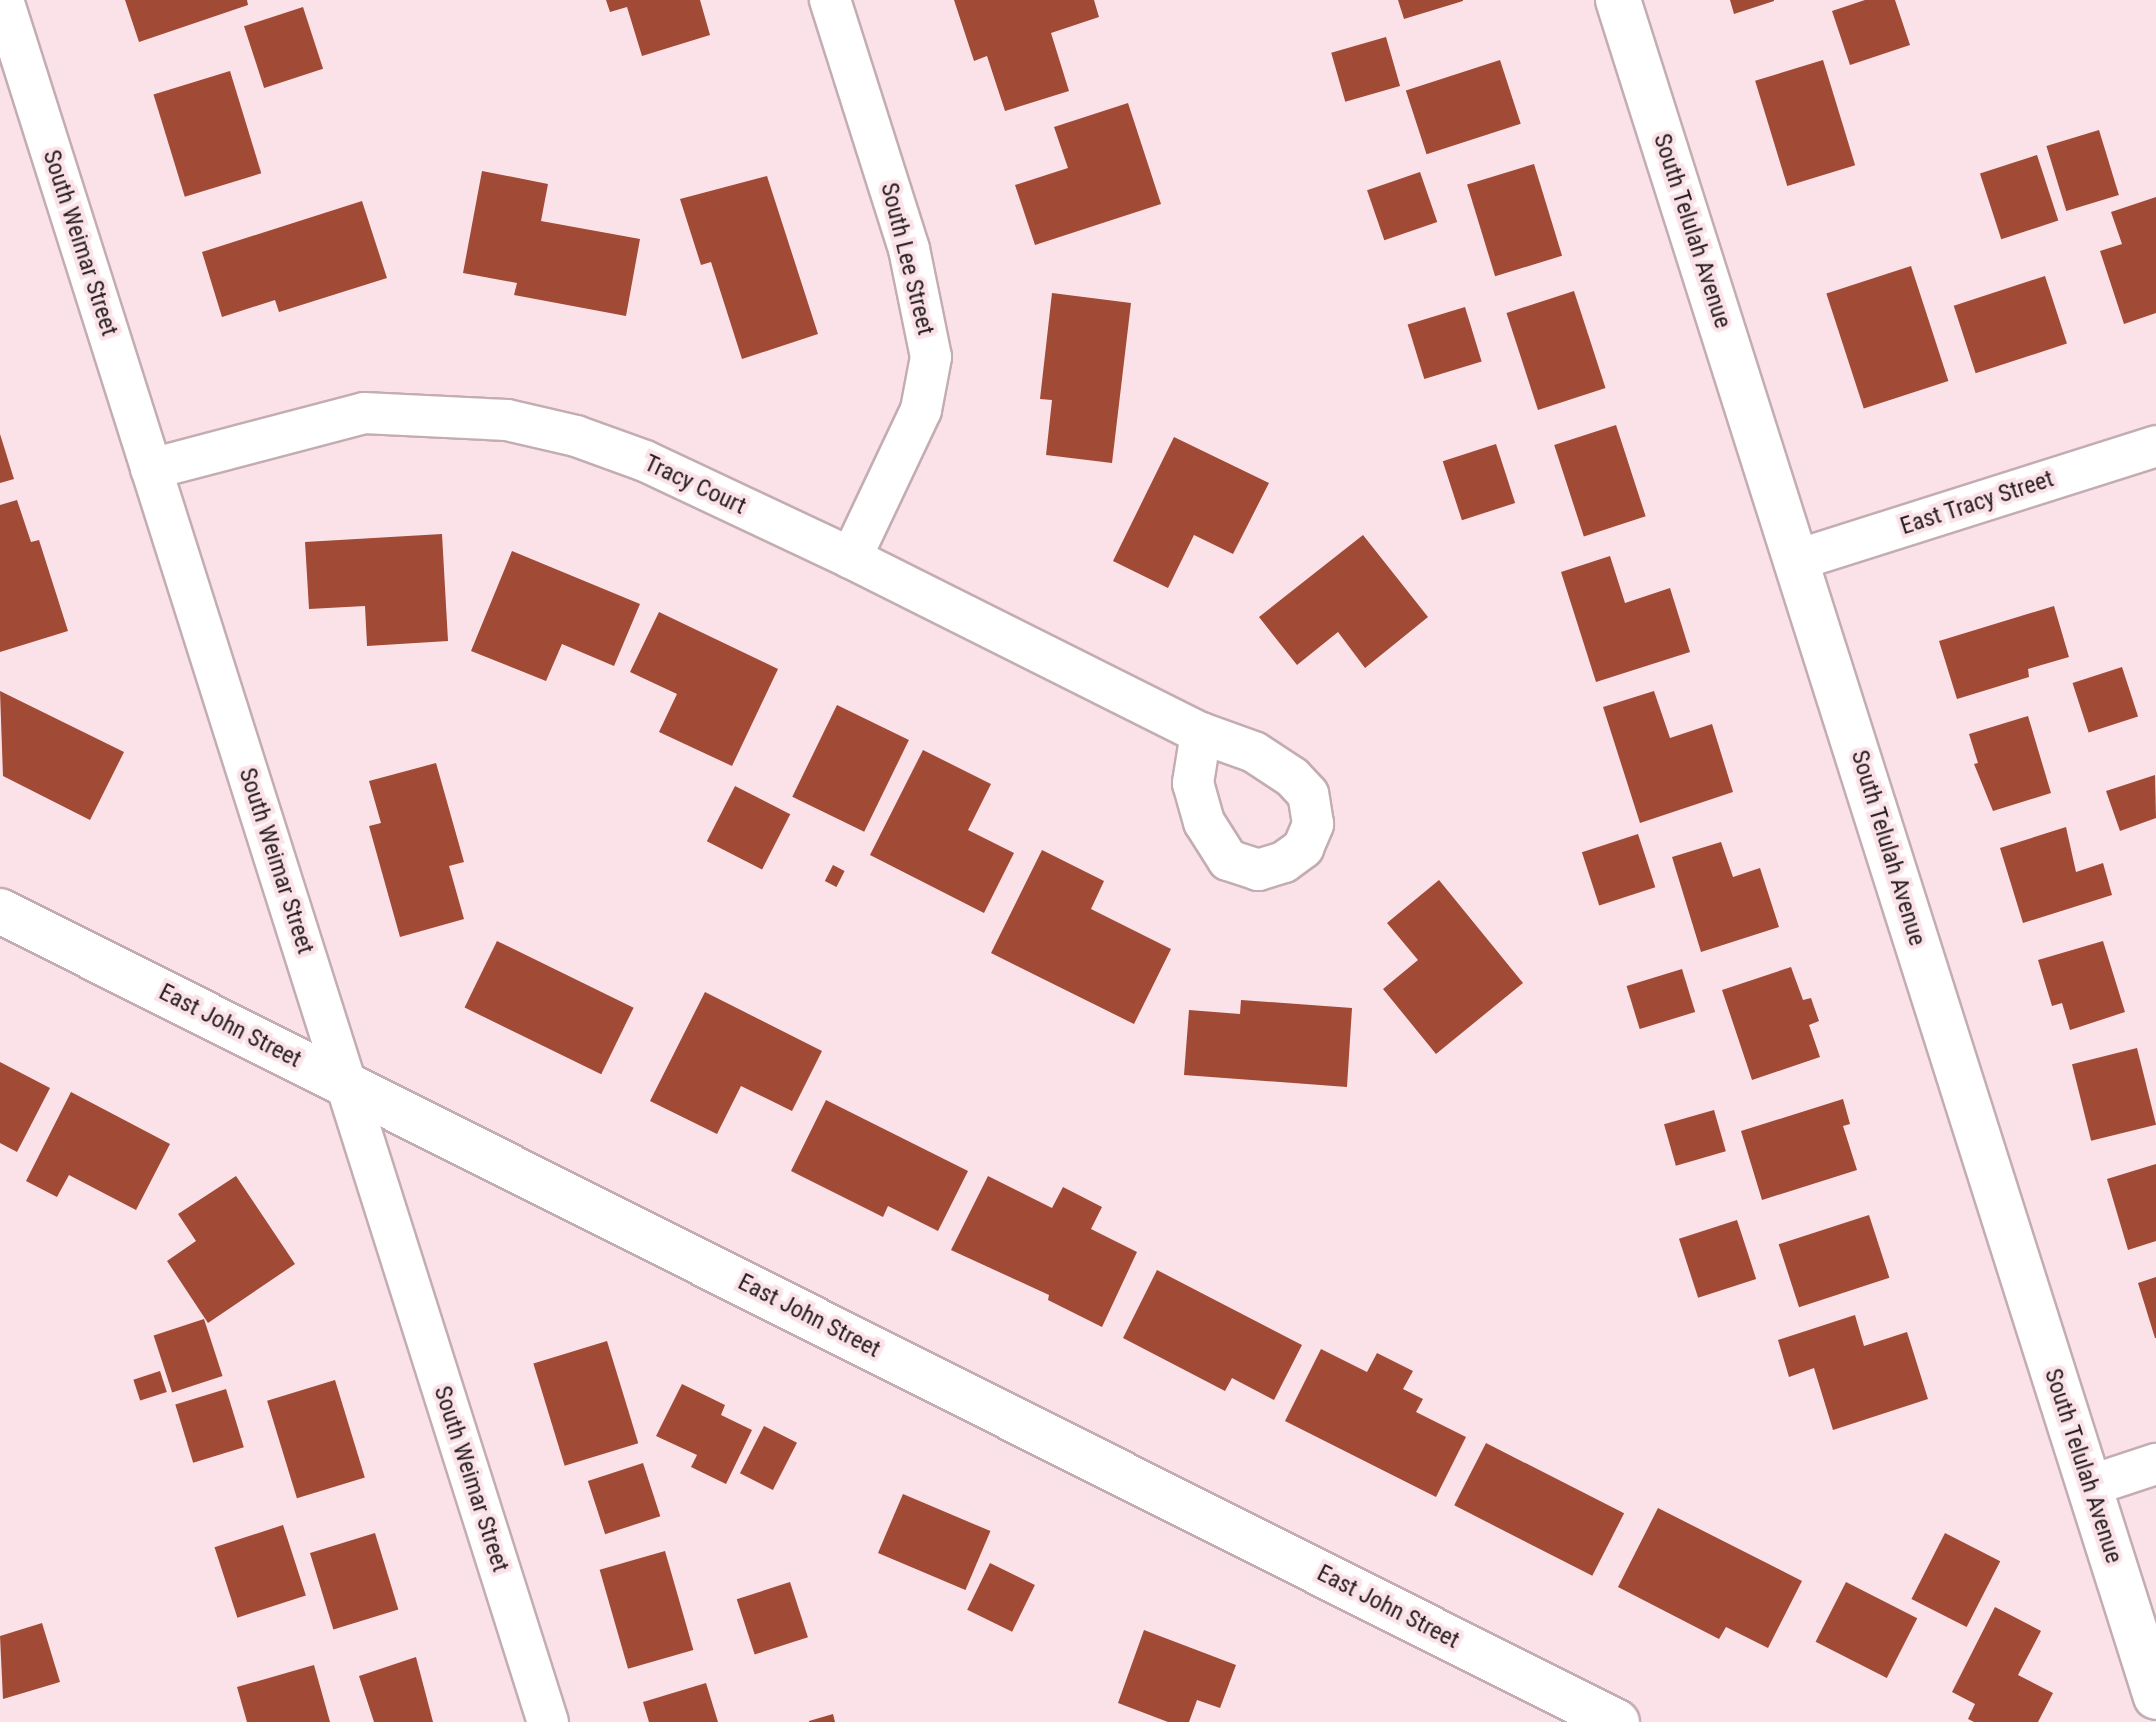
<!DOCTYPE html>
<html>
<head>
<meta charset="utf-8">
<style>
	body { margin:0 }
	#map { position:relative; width:2156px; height:1722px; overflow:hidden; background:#fae2e8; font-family:"Roboto Condensed",sans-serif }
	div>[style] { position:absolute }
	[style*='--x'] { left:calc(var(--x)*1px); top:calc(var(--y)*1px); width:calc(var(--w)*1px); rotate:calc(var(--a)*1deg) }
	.building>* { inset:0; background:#a14a35; transform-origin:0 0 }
	.roads { filter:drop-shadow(2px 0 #c3adb2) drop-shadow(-2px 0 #c3adb2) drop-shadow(0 2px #c3adb2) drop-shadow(0 -2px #c3adb2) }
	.minor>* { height:40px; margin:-20px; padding:0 20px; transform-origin:20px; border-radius:20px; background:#fff }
	.tertiary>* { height:44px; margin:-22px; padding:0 22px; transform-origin:22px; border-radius:22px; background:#fff }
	span { translate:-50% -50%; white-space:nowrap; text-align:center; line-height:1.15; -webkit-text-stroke:8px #fae2e8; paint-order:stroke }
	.street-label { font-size:24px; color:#282022 }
</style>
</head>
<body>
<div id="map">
	<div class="building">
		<i style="clip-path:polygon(125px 0,247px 0,248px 5px,139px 42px)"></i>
		<i style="clip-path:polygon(606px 0,700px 0,710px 35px,642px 56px,627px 7px,610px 12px)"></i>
		<i style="clip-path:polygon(954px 0,1094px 0,1099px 17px,1051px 33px,1069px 91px,1005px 111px,987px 56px,974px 61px)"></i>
		<i style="clip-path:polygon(1398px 0,1463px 0,1463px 1px,1404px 19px)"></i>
		<i style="clip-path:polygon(1730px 0,1774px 0,1774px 1px,1734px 14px)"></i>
		<i style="clip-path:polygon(1865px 0,1895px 0,1910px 45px,1850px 65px,1832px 11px)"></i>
		<i style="left:303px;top:7px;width:65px;height:62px;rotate:72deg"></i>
		<i style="left:1386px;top:37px;width:51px;height:57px;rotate:74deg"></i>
		<i style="left:1500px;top:60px;width:67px;height:99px;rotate:72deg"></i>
		<i style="left:1823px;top:60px;width:110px;height:71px;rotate:73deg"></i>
		<i style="left:230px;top:71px;width:107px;height:80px;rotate:73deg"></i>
		<i style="clip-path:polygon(1128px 103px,1161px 204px,1035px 245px,1015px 185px,1068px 168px,1054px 127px)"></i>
		<i style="left:2099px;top:130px;width:68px;height:55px;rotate:73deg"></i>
		<i style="left:2037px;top:155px;width:69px;height:60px;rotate:72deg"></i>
		<i style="left:1534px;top:164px;width:96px;height:70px;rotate:73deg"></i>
		<i style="clip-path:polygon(482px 171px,548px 184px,541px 221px,640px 239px,626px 316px,514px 295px,517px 283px,463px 273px)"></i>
		<i style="left:1420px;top:172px;width:53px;height:56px;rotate:71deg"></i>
		<i style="clip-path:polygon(767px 176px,818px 334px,742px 359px,711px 262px,701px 265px,680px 199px)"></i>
		<i style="clip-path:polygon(2156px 197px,2156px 313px,2124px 324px,2100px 251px,2122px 244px,2111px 212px)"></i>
		<i style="clip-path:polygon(362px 201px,387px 278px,279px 312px,275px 300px,222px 317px,202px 252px)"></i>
		<i style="left:1911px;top:266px;width:121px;height:89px;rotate:72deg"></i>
		<i style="left:2045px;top:276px;width:71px;height:96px;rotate:72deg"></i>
		<i style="left:1574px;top:291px;width:102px;height:71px;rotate:72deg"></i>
		<i style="clip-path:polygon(1052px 293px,1131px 303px,1112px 463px,1046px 455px,1052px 400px,1040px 399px)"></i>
		<i style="left:1465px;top:307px;width:57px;height:60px;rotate:73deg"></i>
		<i style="left:1616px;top:425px;width:96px;height:65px;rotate:72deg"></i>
		<i style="clip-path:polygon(0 434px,14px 479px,0 483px)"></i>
		<i style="clip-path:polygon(1174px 437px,1269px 483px,1233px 554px,1194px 535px,1168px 588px,1113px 561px)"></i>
		<i style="left:1496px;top:444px;width:62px;height:56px;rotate:72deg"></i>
		<i style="clip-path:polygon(17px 500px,31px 542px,39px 540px,68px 631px,0 652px,0 505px)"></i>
		<i style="clip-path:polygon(442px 534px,448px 641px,367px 646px,365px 606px,309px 609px,305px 542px)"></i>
		<i style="clip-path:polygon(1363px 535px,1428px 617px,1365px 668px,1338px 632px,1297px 665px,1259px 617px)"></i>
		<i style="clip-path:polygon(512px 551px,640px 604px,614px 666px,562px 644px,546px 681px,471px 651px)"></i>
		<i style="clip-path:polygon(1610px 556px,1625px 603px,1670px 588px,1690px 652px,1596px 682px,1561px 572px)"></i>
		<i style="clip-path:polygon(2054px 606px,2069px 657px,2028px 669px,2029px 677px,1957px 699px,1939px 641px)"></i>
		<i style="clip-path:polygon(659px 612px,778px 669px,732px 766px,659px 732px,677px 694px,630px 672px)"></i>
		<i style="left:2122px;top:667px;width:52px;height:52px;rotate:72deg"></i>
		<i style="clip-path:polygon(0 691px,124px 752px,90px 820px,3px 776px)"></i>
		<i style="clip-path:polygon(1654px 691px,1670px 738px,1712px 724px,1733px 792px,1640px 823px,1603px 707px)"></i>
		<i style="left:837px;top:705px;width:80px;height:102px;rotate:26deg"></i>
		<i style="clip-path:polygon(2028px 716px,2051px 793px,1993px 811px,1974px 764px,1978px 763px,1969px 734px)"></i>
		<i style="clip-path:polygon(923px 750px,991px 784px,968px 830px,1014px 853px,984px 913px,870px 855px)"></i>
		<i style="clip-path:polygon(436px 763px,464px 862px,449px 866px,464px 919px,400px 937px,369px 826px,381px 823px,369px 781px)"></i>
		<i style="clip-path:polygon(2155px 775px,2156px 818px,2120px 831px,2106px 791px)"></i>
		<i style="left:735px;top:786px;width:62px;height:62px;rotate:27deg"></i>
		<i style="clip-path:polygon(2066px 827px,2076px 872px,2103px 863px,2112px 895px,2023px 923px,2000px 848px)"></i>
		<i style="left:1638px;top:834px;width:56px;height:59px;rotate:72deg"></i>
		<i style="clip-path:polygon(1721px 842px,1733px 877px,1760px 868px,1779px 927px,1701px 952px,1672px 857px)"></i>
		<i style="clip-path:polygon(1042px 850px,1104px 881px,1091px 909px,1171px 949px,1134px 1024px,991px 953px)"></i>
		<i style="left:833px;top:865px;width:13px;height:18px;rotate:27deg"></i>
		<i style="clip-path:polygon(1439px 880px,1523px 983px,1436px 1054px,1383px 989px,1418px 960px,1387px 923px)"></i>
		<i style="left:497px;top:941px;width:152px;height:74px;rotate:26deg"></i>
		<i style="clip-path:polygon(2103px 941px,2125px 1012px,2070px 1030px,2062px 1003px,2052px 1006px,2038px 960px)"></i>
		<i style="clip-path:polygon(1791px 967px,1803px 1000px,1811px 998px,1819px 1021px,1809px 1025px,1820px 1057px,1752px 1080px,1722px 990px)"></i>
		<i style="left:1682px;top:969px;width:45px;height:58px;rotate:73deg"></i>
		<i style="clip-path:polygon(705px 992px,822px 1051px,792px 1111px,741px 1086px,717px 1134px,650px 1101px)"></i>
		<i style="clip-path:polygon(1241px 1000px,1352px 1008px,1347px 1087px,1184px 1075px,1189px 1010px,1240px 1014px)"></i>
		<i style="left:2137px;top:1048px;width:79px;height:67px;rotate:76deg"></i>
		<i style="clip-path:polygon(0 1062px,50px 1088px,17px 1152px,0 1143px)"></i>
		<i style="clip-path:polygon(71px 1092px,170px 1144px,136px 1210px,69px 1175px,57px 1197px,26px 1181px)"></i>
		<i style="clip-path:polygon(1843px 1099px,1850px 1124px,1843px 1126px,1857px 1170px,1762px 1200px,1741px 1131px)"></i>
		<i style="clip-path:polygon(826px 1100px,968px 1171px,938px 1231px,888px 1206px,883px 1217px,791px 1171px)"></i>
		<i style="left:1714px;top:1110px;width:43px;height:52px;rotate:74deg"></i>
		<i style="clip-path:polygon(2156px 1164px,2156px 1241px,2128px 1250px,2107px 1179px)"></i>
		<i style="clip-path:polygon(236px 1176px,295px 1264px,208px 1323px,167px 1261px,196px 1241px,178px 1214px)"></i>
		<i style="clip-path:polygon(988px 1176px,1052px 1208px,1063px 1187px,1102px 1207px,1091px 1229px,1137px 1252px,1102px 1327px,1048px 1300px,1049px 1295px,951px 1250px)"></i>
		<i style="left:1869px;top:1215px;width:66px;height:95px;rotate:72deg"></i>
		<i style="left:1737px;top:1220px;width:62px;height:61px;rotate:72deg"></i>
		<i style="clip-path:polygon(1157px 1270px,1302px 1345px,1274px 1400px,1232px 1378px,1225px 1391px,1123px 1338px)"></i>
		<i style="clip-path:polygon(2156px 1277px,2156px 1338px,2155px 1338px,2138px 1283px)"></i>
		<i style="clip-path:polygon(1855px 1315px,1864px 1346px,1907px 1332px,1928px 1399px,1833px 1430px,1814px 1368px,1789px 1377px,1778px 1340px)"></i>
		<i style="left:204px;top:1319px;width:60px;height:53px;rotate:72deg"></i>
		<i style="left:607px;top:1341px;width:107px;height:77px;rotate:73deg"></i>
		<i style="clip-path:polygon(1321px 1349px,1367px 1372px,1377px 1353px,1413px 1371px,1403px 1389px,1423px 1399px,1416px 1412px,1466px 1437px,1436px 1497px,1285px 1421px)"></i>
		<i style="left:160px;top:1371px;width:22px;height:28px;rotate:72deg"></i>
		<i style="left:335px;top:1380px;width:102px;height:71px;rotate:73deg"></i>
		<i style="clip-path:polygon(682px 1384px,725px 1405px,721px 1415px,752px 1430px,726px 1484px,691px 1467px,697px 1455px,656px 1436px)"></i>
		<i style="left:226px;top:1389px;width:61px;height:53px;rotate:73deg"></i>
		<i style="left:764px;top:1426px;width:37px;height:53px;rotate:27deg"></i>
		<i style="left:1486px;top:1443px;width:155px;height:70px;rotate:27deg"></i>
		<i style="left:643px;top:1463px;width:56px;height:58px;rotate:72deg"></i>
		<i style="left:903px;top:1494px;width:95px;height:64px;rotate:23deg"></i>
		<i style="clip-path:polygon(1658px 1508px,1802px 1581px,1768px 1648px,1726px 1627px,1719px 1639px,1618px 1587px)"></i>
		<i style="left:283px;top:1525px;width:74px;height:72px;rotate:72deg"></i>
		<i style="left:375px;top:1533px;width:80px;height:68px;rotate:73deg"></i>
		<i style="left:1945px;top:1533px;width:62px;height:74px;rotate:27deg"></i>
		<i style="left:665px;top:1551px;width:103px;height:68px;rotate:74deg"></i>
		<i style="left:990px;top:1563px;width:50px;height:52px;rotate:26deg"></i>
		<i style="left:790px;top:1582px;width:58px;height:56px;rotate:72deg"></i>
		<i style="left:1846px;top:1582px;width:80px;height:67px;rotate:27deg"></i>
		<i style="clip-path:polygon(1995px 1607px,2041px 1631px,2018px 1675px,2053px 1693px,2038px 1722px,1974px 1722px,1968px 1719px,1975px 1704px,1952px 1692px)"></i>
		<i style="clip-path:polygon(42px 1623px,60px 1682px,3px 1699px,0 1636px)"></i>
		<i style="clip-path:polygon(1144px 1630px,1236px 1665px,1220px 1708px,1197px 1700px,1189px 1722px,1168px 1722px,1118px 1703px)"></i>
		<i style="clip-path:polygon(416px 1657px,433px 1722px,374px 1722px,359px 1676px)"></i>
		<i style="clip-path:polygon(314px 1665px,330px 1722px,247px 1722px,237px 1687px)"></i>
		<i style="clip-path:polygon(706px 1683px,718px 1722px,649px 1722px,643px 1702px)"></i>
		<i style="clip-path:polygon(833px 1714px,835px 1722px,809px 1722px,809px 1721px)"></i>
	</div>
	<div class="roads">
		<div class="minor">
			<i style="--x:3;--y:0;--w:1806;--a:72.44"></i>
			<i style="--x:830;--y:0;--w:261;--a:72.4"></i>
			<i style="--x:909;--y:249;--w:110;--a:78.5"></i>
			<i style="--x:931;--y:357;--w:54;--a:100.7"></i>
			<i style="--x:921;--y:410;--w:164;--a:115.3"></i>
			<i style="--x:151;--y:469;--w:220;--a:-14.7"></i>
			<i style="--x:364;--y:413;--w:143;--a:2.8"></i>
			<i style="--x:507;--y:420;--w:71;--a:13.1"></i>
			<i style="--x:576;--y:436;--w:73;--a:19.9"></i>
			<i style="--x:645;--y:461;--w:228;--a:25.2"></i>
			<i style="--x:851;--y:558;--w:391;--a:26.6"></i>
			<i style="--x:1201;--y:733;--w:51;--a:99.1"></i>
			<i style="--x:1193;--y:783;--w:41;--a:74.2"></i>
			<i style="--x:1204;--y:822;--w:45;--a:57.7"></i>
			<i style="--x:1228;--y:860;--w:32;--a:18"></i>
			<i style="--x:1258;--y:870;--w:27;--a:-17"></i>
			<i style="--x:1284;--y:862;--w:24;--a:-36"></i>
			<i style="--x:1303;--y:848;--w:26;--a:-67"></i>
			<i style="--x:1313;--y:824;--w:30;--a:-99"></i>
			<i style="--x:1308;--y:794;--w:23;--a:-133"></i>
			<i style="--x:1292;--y:777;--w:45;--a:-146.7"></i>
			<i style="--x:1254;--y:752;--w:56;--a:-160.3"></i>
			<i style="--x:1797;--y:560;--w:377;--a:-17.6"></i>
			<i style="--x:2089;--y:1486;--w:71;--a:-18.2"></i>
		</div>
		<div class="tertiary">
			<i style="--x:1618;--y:0;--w:1780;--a:72.41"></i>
			<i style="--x:0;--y:911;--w:1809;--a:26.64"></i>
		</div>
	</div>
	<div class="street-label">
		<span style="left:1692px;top:231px;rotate:72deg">South Telulah Avenue</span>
		<span style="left:80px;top:243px;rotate:72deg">South Weimar Street</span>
		<span style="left:907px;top:259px;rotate:76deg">South Lee Street</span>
		<span style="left:695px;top:485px;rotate:25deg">Tracy Court</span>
		<span style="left:1977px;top:503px;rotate:-18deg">East Tracy Street</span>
		<span style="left:1888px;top:848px;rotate:73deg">South Telulah Avenue</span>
		<span style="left:276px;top:861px;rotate:72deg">South Weimar Street</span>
		<span style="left:230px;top:1026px;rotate:27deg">East John Street</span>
		<span style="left:809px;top:1316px;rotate:27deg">East John Street</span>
		<span style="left:2083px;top:1466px;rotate:72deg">South Telulah Avenue</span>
		<span style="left:471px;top:1479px;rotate:72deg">South Weimar Street</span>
		<span style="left:1388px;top:1607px;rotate:27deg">East John Street</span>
	</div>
</div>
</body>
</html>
